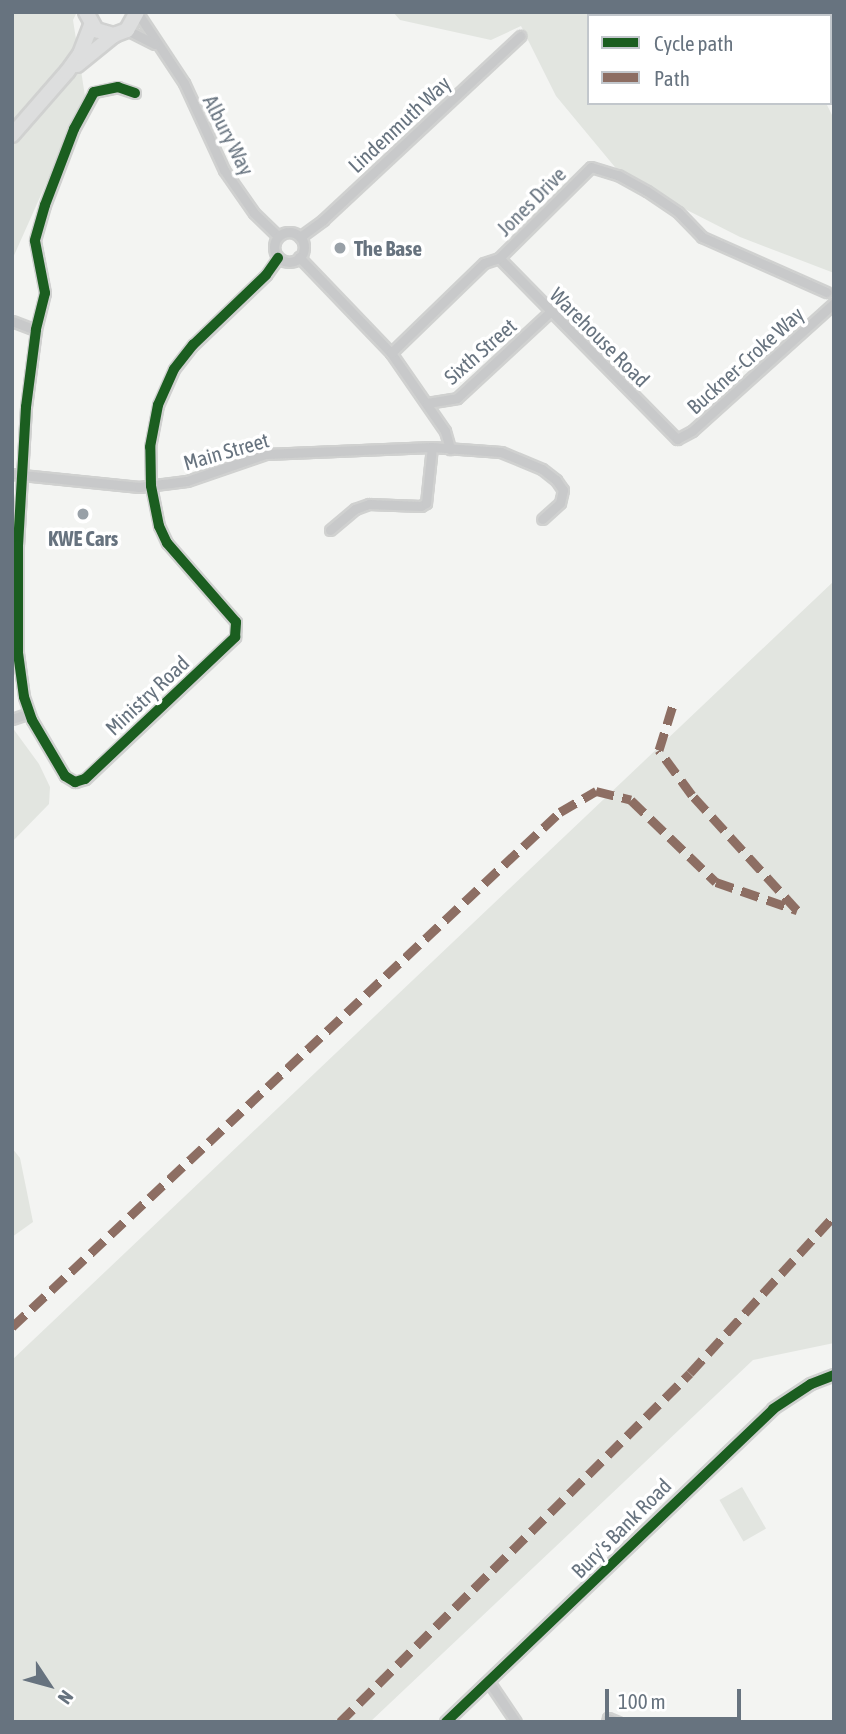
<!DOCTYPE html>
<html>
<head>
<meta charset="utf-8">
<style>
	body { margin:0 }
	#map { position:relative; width:846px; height:1734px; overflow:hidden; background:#f3f4f2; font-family:"Asap Condensed",sans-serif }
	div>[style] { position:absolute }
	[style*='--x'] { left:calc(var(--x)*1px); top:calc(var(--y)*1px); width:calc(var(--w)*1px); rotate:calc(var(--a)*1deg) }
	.green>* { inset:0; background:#e2e5e0; transform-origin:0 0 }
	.roads { filter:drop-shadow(2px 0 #d0d1d0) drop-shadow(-2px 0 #d0d1d0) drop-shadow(0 2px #d0d1d0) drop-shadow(0 -2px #d0d1d0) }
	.minor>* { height:9px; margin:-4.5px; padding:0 4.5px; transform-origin:4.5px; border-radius:4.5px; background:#c8c9ca }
	.minor>.ring { margin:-4.5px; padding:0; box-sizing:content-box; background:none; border:9px solid #c8c9ca; border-radius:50% }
	.tertiary>* { height:10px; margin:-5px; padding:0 5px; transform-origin:5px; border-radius:5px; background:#c8c9ca }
	.trunk>* { height:14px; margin:-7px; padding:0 7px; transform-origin:7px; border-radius:7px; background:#dddede }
	.quiet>* { height:9px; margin-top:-4.5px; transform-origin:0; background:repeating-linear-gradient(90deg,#8d6e63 0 18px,transparent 0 27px) }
	.cycleway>* { height:10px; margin:-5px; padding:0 5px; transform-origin:5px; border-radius:5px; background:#1b5e20 }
	.dots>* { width:19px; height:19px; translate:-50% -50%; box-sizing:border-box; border:4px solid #fff; border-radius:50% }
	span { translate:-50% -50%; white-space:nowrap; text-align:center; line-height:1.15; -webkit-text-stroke:7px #fff; paint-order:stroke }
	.street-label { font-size:21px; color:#67737f }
	.poi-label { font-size:21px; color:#67737f; font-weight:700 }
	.left { translate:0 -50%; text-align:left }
	.frame { position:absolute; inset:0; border:14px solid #67737f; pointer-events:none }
	.legend { position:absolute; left:587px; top:14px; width:245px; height:91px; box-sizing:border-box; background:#fff; border:2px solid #c2c7cc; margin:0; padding:9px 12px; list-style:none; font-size:21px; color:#67737f }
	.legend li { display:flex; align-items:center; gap:14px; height:35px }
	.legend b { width:35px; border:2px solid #c2c7cc }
	.north { position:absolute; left:14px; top:1650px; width:70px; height:70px; -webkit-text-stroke:5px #fff; paint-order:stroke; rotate:126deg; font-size:19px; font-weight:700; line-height:28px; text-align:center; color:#67737f }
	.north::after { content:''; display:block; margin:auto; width:24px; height:32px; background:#67737f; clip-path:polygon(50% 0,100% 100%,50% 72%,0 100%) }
	.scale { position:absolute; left:605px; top:1689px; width:136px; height:32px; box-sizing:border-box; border:4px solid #67737f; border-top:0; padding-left:9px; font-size:21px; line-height:24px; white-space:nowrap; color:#67737f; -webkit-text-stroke:5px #fff; paint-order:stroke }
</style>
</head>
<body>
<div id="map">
	<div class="green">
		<i style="clip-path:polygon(12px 12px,77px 12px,73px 20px,85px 96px,12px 260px)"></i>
		<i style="clip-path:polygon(393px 12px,789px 12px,791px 16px,589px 16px,589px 103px,826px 103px,834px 119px,834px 273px,740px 237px,624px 178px,556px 96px,521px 26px,491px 40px,400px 20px)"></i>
		<i style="clip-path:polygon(834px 581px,834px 1343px,753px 1360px,370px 1722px,12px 1722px,12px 1360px)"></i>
		<i style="clip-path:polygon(12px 727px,39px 764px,50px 787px,49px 804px,12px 842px)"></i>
		<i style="clip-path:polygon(12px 1148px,20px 1158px,33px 1222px,12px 1237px)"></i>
		<i style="left:742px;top:1487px;width:48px;height:26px;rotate:60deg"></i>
	</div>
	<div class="roads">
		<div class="minor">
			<i style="--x:137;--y:12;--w:85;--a:56.5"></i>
			<i style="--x:184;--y:83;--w:96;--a:65.3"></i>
			<i style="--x:224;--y:170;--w:52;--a:55.1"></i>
			<i style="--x:254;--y:213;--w:33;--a:44"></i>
			<i style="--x:127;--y:30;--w:31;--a:27"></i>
			<i style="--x:135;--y:93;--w:18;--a:-161"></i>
			<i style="--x:118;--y:87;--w:25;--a:168"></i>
			<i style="--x:94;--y:92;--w:42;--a:118.4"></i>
			<i style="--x:74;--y:129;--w:81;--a:110.9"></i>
			<i style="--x:45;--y:205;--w:37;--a:106"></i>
			<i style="--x:35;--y:241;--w:53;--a:79.1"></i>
			<i style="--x:45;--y:293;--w:38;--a:104"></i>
			<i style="--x:36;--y:330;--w:78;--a:97.4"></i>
			<i style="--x:26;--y:407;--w:138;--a:93.3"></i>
			<i style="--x:18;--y:545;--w:108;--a:90"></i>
			<i style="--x:18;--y:653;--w:44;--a:82.2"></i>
			<i style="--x:24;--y:697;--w:24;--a:71"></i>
			<i style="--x:32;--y:720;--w:65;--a:59.5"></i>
			<i style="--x:65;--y:776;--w:12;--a:31"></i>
			<i style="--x:75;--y:782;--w:10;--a:-17"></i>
			<i style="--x:85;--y:779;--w:207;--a:-43.4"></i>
			<i style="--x:235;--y:637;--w:15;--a:-86"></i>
			<i style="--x:236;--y:622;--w:105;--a:-131.1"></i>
			<i style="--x:167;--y:543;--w:19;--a:-115"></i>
			<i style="--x:159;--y:526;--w:41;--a:-101.3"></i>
			<i style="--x:151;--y:486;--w:39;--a:-91"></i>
			<i style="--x:150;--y:447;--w:43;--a:-79.2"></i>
			<i style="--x:158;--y:405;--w:39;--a:-66"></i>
			<i style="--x:174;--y:369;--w:31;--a:-52"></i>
			<i style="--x:193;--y:345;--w:101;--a:-43.8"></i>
			<i style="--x:266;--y:275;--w:21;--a:-55"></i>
			<i class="ring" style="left:274px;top:232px;width:21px;height:21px"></i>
			<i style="--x:300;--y:237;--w:29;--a:-36"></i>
			<i style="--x:323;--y:220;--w:270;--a:-43"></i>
			<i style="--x:299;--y:257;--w:133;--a:46.2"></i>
			<i style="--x:391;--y:353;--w:95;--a:55.3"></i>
			<i style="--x:445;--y:431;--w:19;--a:74"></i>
			<i style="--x:499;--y:258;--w:254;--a:45.5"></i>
			<i style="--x:677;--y:439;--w:17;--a:-28"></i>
			<i style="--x:692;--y:431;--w:191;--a:-42"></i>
			<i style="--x:12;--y:321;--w:26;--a:21"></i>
			<i style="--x:391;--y:353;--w:129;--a:-44.1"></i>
			<i style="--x:484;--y:263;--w:16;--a:-18"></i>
			<i style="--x:499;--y:258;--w:129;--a:-44.7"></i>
			<i style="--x:591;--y:167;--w:28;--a:17"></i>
			<i style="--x:618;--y:175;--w:33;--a:29"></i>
			<i style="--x:647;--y:191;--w:37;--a:34"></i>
			<i style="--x:678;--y:212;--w:35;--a:46"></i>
			<i style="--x:702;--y:237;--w:136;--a:23.9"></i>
			<i style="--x:427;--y:403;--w:30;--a:-9"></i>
			<i style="--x:457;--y:398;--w:127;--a:-42.8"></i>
			<i style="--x:12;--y:474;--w:128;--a:5.8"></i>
			<i style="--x:139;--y:487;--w:48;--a:-7.1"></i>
			<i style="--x:187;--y:481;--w:83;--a:-18.9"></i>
			<i style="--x:266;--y:454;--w:166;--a:-2.4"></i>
			<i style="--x:432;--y:447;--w:69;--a:4.1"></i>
			<i style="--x:501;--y:452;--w:44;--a:22.5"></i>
			<i style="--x:542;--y:469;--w:18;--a:38"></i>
			<i style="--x:556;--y:480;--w:12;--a:55"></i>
			<i style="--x:563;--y:490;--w:13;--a:103"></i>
			<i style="--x:560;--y:503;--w:24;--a:138"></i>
			<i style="--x:330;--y:530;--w:33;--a:-40"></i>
			<i style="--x:355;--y:509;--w:15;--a:-20"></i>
			<i style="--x:369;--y:504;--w:52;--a:2.2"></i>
			<i style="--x:421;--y:506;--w:6;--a:-31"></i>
			<i style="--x:426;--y:503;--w:56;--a:-83.9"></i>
			<i style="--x:12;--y:719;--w:18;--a:-19"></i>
			<i style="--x:489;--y:1682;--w:48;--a:56"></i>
			<i style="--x:607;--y:1722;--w:4;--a:-76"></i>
			<i style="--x:608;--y:1718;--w:11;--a:22"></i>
		</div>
		<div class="tertiary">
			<i style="--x:446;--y:1722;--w:453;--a:-43.7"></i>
			<i style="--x:773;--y:1409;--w:45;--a:-33.3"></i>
			<i style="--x:811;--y:1384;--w:25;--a:-21"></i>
		</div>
		<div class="trunk">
			<i style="--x:86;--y:12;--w:21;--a:61"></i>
			<i style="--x:96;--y:30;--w:19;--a:16"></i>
			<i style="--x:114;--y:35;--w:14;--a:-21"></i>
			<i style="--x:127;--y:30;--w:21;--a:-61"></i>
			<i style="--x:77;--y:65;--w:48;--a:-39"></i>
			<i style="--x:12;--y:135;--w:84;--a:-48.9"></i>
			<i style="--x:67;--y:72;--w:22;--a:-54"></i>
			<i style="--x:80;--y:54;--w:31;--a:-69"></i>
		</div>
	</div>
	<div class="quiet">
		<i style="--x:12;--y:1327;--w:752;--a:-43.22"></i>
		<i style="--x:560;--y:812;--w:42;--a:-30.3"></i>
		<i style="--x:596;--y:791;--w:36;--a:14"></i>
		<i style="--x:631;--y:800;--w:118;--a:44"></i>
		<i style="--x:716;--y:882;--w:86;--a:19.1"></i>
		<i style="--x:797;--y:910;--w:156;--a:-132.4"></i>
		<i style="--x:692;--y:795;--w:56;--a:-126.3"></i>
		<i style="--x:659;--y:750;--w:47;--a:-72.7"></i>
		<i style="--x:340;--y:1722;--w:494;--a:-44.9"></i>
		<i style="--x:690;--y:1373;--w:213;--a:-47.5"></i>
	</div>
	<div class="cycleway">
		<i style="--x:135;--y:93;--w:18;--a:-161"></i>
		<i style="--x:118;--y:87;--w:25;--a:168"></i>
		<i style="--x:94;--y:92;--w:42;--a:118.4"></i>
		<i style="--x:74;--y:129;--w:81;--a:110.9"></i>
		<i style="--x:45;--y:205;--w:37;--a:106"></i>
		<i style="--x:35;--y:241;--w:53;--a:79.1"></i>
		<i style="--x:45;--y:293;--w:38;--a:104"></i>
		<i style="--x:36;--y:330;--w:78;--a:97.4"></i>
		<i style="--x:26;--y:407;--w:138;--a:93.3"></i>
		<i style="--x:18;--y:545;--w:108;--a:90"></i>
		<i style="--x:18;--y:653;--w:44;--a:82.2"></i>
		<i style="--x:24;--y:697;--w:24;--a:71"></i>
		<i style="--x:32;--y:720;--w:65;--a:59.5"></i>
		<i style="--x:65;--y:776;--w:12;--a:31"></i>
		<i style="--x:75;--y:782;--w:10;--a:-17"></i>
		<i style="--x:85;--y:779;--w:207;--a:-43.4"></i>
		<i style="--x:235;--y:637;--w:15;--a:-86"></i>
		<i style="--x:236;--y:622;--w:105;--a:-131.1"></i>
		<i style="--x:167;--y:543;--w:19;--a:-115"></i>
		<i style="--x:159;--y:526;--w:41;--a:-101.3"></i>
		<i style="--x:151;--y:486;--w:39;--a:-91"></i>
		<i style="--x:150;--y:447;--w:43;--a:-79.2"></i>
		<i style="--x:158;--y:405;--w:39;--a:-66"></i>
		<i style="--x:174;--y:369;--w:31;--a:-52"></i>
		<i style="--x:193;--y:345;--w:101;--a:-43.8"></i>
		<i style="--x:266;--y:275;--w:21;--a:-55"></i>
		<i style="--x:446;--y:1722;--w:453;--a:-43.7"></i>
		<i style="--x:773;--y:1409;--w:45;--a:-33.3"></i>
		<i style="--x:811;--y:1384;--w:25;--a:-21"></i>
	</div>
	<div class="dots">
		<i style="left:340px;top:248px;background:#98a0a7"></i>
		<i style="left:83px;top:514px;background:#98a0a7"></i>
	</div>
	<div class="street-label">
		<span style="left:399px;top:124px;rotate:-43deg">Lindenmuth Way</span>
		<span style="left:229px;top:135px;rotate:63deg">Albury Way</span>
		<span style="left:531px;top:201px;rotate:-45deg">Jones Drive</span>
		<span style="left:600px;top:337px;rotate:45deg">Warehouse Road</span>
		<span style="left:480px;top:351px;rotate:-41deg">Sixth Street</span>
		<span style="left:745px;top:360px;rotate:-42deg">Buckner-Croke Way</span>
		<span style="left:226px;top:451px;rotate:-16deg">Main Street</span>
		<span style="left:147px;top:695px;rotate:-43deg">Ministry Road</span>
		<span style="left:621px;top:1528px;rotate:-45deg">Bury's Bank Road</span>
	</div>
	<div class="poi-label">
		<span class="left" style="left:354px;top:248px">The Base</span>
		<span style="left:83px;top:538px">KWE Cars</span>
	</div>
	<div class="frame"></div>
	<ul class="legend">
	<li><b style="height:9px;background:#1b5e20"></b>Cycle path</li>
	<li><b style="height:9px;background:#8d6e63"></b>Path</li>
	</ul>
	<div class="north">N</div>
	<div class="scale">100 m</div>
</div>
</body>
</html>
